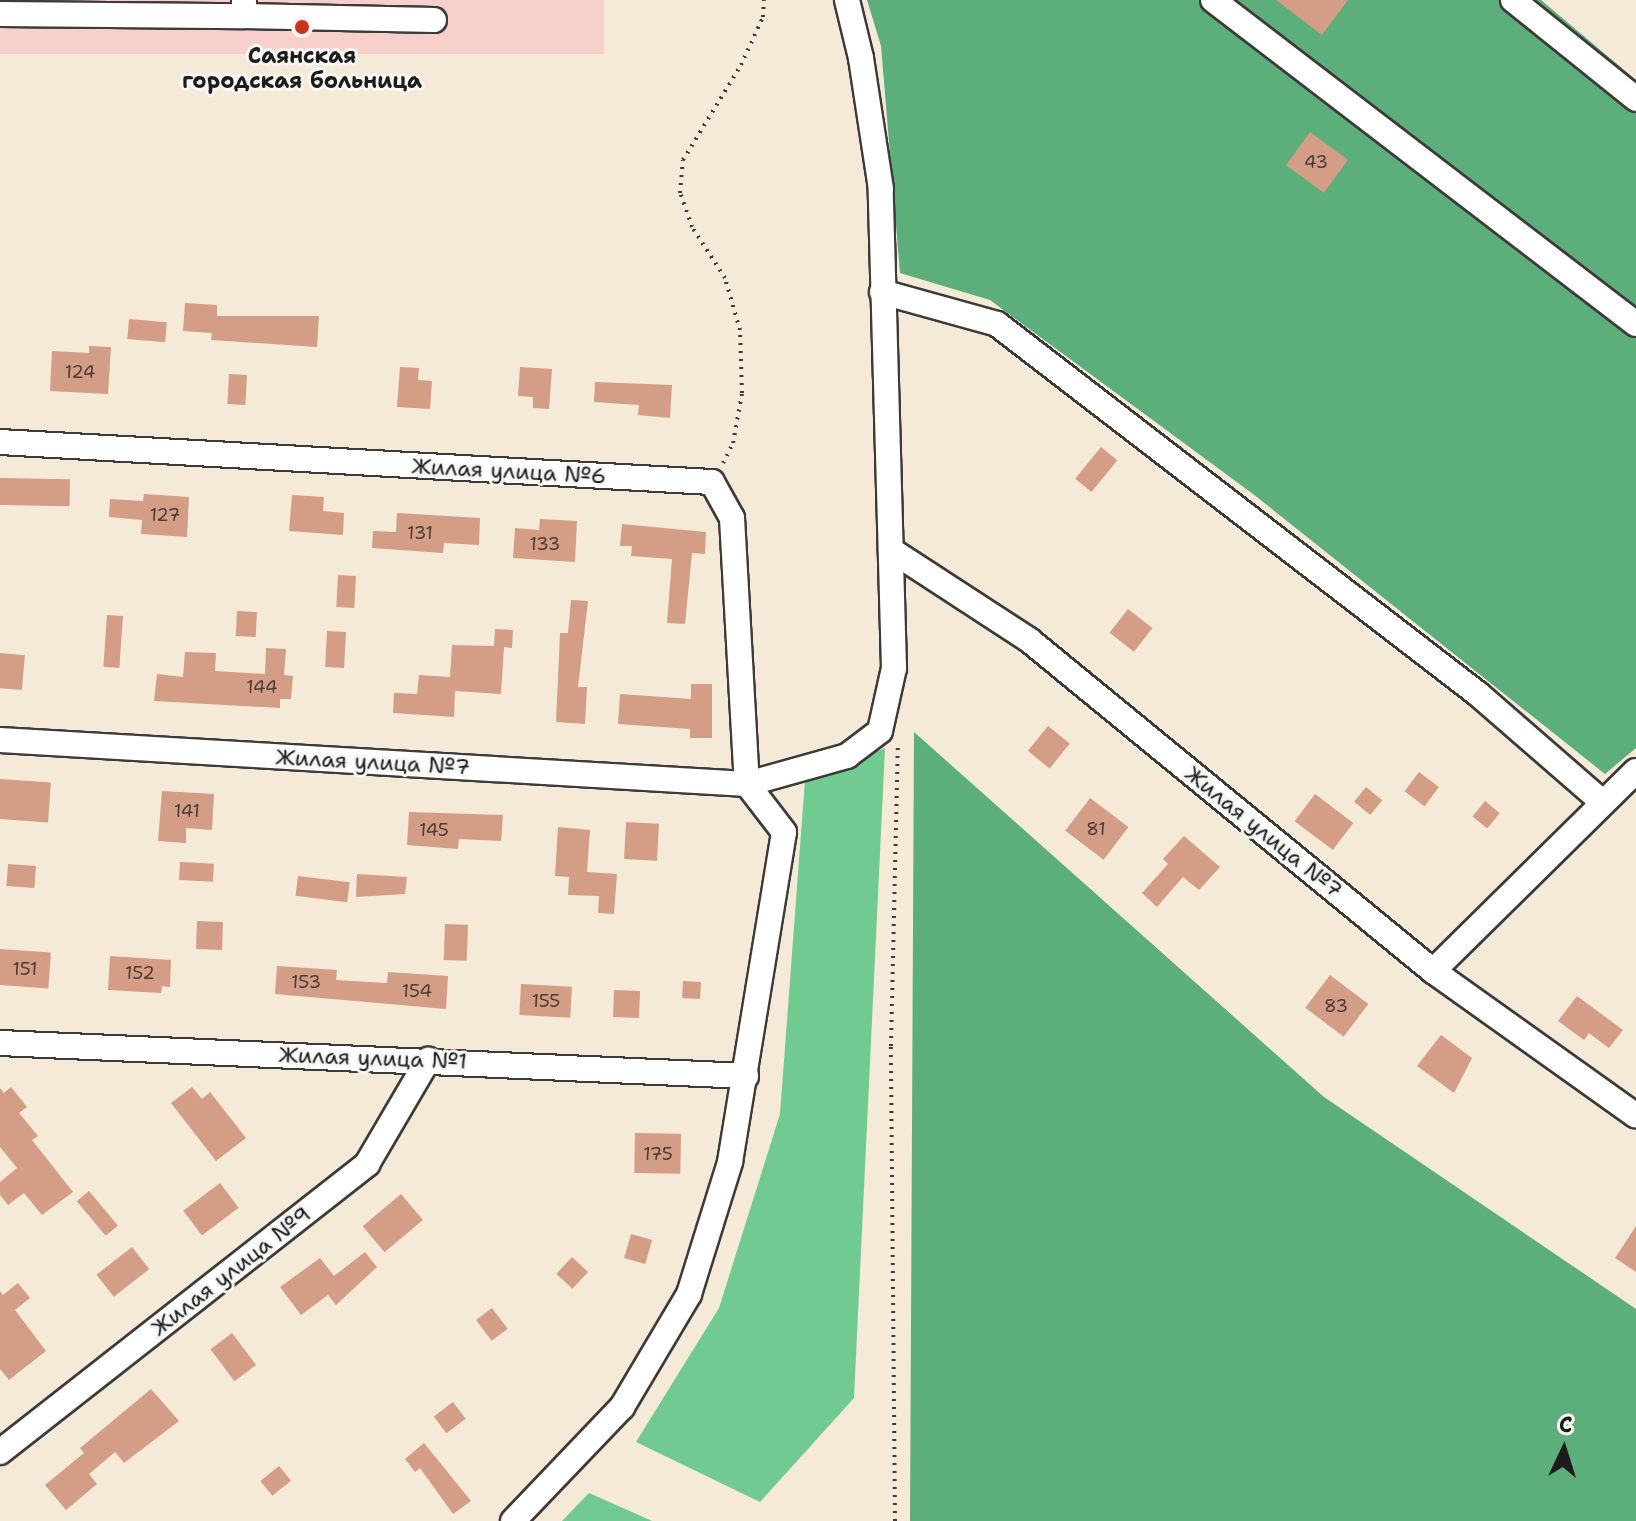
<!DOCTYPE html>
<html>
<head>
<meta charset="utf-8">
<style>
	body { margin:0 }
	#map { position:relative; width:1636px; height:1521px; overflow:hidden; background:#f5e9d8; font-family:"Shantell Sans",sans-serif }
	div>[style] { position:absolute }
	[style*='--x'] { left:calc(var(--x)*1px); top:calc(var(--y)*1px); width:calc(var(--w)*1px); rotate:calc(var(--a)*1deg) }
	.built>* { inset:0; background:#f7d0cc; transform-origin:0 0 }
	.green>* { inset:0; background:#70ca91 }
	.forest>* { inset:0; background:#5cae7b }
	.building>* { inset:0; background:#d49d86; transform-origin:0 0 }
	.path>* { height:4px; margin-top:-2px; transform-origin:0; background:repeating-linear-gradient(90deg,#3d3b38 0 2px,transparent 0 8px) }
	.roads { filter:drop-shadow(2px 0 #3d3b38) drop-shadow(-2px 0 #3d3b38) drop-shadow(0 2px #3d3b38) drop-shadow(0 -2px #3d3b38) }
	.minor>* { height:24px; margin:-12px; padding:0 12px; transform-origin:12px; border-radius:12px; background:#fff }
	.dots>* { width:22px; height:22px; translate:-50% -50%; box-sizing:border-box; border:4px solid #f6f6f2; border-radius:50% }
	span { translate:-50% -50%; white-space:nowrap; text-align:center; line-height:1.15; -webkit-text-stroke:6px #f6f6f2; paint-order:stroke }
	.number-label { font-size:18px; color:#4a3c36 }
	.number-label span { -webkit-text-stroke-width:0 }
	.poi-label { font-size:22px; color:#1c1c1c; font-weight:700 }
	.street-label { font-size:22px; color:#1c1c1c }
	.north { position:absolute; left:1524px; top:1409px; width:80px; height:80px; -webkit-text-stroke:6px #f6f6f2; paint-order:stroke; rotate:4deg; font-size:22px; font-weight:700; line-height:32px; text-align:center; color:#1c1c1c }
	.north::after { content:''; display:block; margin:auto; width:28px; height:36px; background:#1c1c1c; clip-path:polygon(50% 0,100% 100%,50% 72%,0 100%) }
</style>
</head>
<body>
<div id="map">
	<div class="built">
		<i style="left:0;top:0;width:604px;height:54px"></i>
	</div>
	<div class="green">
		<i style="clip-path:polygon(885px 748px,854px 1398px,760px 1502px,636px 1442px,719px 1308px,780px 1114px,805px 780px)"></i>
		<i style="clip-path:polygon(589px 1493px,652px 1521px,562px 1521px)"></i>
	</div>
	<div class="forest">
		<i style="clip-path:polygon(867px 0,1541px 0,1636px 80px,1636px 748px,1605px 774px,1253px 494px,990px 300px,900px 273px,881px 46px)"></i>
		<i style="clip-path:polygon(914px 732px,1324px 1097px,1636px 1309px,1636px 1521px,910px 1521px)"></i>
	</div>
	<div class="building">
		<i style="clip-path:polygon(1276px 0,1348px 0,1322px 35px)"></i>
		<i style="left:1310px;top:132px;width:47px;height:41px;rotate:36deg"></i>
		<i style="clip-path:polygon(185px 303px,217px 305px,217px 316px,319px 316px,317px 347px,211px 340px,212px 333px,183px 331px)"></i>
		<i style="left:129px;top:319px;width:38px;height:20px;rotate:5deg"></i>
		<i style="clip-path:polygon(89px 346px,111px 347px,108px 394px,50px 391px,52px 351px,89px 353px)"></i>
		<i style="clip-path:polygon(400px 367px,419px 368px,418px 380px,432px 381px,430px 409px,397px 407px)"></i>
		<i style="clip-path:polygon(520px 367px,552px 369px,549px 409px,533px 408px,533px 397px,518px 396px)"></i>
		<i style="left:229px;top:374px;width:18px;height:30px;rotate:3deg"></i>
		<i style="clip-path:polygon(595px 382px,672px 385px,670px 418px,638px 415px,639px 405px,594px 402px)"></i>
		<i style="left:1101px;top:447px;width:21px;height:41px;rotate:39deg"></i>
		<i style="left:0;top:478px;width:70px;height:27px;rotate:1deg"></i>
		<i style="clip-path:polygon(144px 494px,189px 497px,187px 537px,141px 534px,142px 520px,109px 517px,110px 499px,143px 501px)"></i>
		<i style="clip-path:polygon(292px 495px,324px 497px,323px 511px,344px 513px,343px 535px,289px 531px)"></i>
		<i style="clip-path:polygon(397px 513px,480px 518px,479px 545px,444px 543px,443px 553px,372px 548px,373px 531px,396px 532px)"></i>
		<i style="clip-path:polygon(540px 519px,577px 521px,575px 562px,513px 558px,515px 528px,539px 530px)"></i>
		<i style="clip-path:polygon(622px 524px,706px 532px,705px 554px,692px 553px,685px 624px,667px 623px,672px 559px,631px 556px,632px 546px,620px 546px)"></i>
		<i style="left:338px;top:575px;width:18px;height:32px;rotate:3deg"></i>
		<i style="clip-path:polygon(571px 600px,588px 601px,578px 687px,587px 687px,585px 724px,556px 722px,560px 633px,568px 633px)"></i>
		<i style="left:1128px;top:609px;width:31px;height:30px;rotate:38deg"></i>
		<i style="left:237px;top:611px;width:20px;height:25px;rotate:3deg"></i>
		<i style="left:107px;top:615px;width:16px;height:52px;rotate:4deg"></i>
		<i style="clip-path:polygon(495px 629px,513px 630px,512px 648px,504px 647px,501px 694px,455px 691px,454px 717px,393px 713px,394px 693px,417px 694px,419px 675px,450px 677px,452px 645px,494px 646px)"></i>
		<i style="left:327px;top:631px;width:19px;height:36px;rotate:3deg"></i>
		<i style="clip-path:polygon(266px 648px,286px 649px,284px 675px,293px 676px,291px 699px,280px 699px,280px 708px,154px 701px,157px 674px,183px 677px,185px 652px,216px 653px,215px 671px,265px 674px)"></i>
		<i style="left:0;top:653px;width:25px;height:35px;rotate:5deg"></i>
		<i style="clip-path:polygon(691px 684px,712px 684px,712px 738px,690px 738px,690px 729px,618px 724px,620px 694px,691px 699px)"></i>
		<i style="left:1048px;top:726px;width:28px;height:32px;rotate:39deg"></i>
		<i style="left:1419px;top:772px;width:25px;height:24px;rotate:37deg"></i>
		<i style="left:0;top:779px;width:51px;height:40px;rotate:4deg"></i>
		<i style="left:1366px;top:787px;width:21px;height:19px;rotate:39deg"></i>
		<i style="clip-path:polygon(162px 791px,214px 794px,212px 830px,186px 828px,186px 843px,158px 841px)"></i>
		<i style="left:1315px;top:794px;width:48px;height:34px;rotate:37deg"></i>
		<i style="left:1090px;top:798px;width:48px;height:41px;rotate:37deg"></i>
		<i style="left:1485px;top:801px;width:19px;height:20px;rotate:39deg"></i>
		<i style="clip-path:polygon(409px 812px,503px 815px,501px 841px,459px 839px,458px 849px,407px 845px)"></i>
		<i style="left:626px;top:822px;width:33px;height:37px;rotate:3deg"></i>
		<i style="clip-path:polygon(558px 827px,590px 830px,587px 872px,617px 874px,614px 914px,598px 913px,599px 896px,568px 895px,569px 877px,555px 876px)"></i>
		<i style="clip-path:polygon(1184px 836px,1220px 867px,1199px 890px,1183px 877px,1157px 907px,1142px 893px,1168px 864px,1163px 859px)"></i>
		<i style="left:180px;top:862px;width:34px;height:18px;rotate:3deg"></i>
		<i style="left:8px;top:864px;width:28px;height:22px;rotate:4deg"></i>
		<i style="clip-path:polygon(357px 874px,407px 877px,405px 894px,356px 897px)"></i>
		<i style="left:298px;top:876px;width:52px;height:20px;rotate:7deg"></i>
		<i style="left:197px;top:921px;width:26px;height:28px;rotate:2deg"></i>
		<i style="left:445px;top:924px;width:23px;height:36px;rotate:2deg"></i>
		<i style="left:0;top:949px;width:51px;height:36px;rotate:4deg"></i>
		<i style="clip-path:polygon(110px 956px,171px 960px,170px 987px,162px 986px,161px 993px,108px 990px)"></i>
		<i style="clip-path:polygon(277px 966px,337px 970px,336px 980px,387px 983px,388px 972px,448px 976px,446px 1009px,275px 994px)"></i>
		<i style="left:1330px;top:975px;width:48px;height:41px;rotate:37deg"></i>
		<i style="left:683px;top:981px;width:18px;height:17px;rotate:3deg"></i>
		<i style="left:521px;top:984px;width:51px;height:31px;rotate:3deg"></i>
		<i style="left:614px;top:990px;width:26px;height:27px;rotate:2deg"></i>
		<i style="clip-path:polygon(1577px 996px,1623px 1030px,1609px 1048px,1589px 1033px,1584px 1040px,1558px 1021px)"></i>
		<i style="clip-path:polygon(1441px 1035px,1472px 1058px,1454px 1093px,1417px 1066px)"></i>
		<i style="clip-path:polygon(11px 1087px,27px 1107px,19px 1113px,38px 1136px,32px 1140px,73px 1192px,42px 1215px,24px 1193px,8px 1205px,0 1195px,0 1182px,17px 1168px,0 1147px,0 1088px,4px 1093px)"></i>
		<i style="clip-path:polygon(192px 1087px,202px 1099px,210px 1092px,246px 1138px,216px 1161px,171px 1103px)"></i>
		<i style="left:635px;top:1133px;width:46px;height:40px;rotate:1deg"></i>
		<i style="left:220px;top:1183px;width:31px;height:46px;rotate:53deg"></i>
		<i style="left:89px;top:1191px;width:45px;height:16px;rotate:50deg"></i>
		<i style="left:401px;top:1194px;width:34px;height:50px;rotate:50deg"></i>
		<i style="clip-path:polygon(1636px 1226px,1636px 1272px,1615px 1258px)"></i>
		<i style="left:631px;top:1234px;width:22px;height:25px;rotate:16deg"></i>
		<i style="left:132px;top:1247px;width:28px;height:45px;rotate:52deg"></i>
		<i style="clip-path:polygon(365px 1252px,377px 1267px,336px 1305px,328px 1295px,301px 1315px,280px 1287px,320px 1258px,334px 1276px)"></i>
		<i style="left:572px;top:1257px;width:22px;height:23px;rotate:43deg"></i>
		<i style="clip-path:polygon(18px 1283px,30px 1298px,15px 1310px,46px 1351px,9px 1380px,0 1369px,0 1291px,3px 1295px)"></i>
		<i style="left:492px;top:1308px;width:26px;height:20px;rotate:53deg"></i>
		<i style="left:232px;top:1333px;width:40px;height:27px;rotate:53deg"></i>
		<i style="clip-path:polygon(151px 1389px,179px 1421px,124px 1463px,115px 1452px,89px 1474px,97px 1484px,66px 1510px,45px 1485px,84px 1453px,80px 1448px)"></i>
		<i style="left:453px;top:1402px;width:21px;height:24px;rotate:53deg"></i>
		<i style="clip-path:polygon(424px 1443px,471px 1501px,453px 1514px,420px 1468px,415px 1472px,405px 1459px)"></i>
		<i style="left:279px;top:1466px;width:19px;height:24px;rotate:51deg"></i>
	</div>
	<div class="path">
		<i style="--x:723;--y:463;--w:22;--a:-63"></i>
		<i style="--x:733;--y:443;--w:51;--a:-79.8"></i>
		<i style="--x:742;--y:393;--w:63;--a:-91.8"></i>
		<i style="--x:740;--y:330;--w:54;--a:-106.1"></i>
		<i style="--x:725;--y:278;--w:61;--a:-122.9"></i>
		<i style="--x:692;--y:227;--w:36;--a:-109"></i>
		<i style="--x:680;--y:193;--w:33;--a:-85"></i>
		<i style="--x:683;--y:160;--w:111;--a:-58.6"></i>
		<i style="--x:741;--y:65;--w:53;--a:-65.4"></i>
		<i style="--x:763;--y:17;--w:17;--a:-87"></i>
		<i style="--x:895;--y:1521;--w:475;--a:-90.5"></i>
		<i style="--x:891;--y:1046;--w:304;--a:-88.7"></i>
	</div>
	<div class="roads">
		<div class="minor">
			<i style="--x:1213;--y:0;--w:533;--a:37.45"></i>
			<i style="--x:1513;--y:0;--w:158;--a:38.8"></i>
			<i style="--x:244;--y:2;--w:14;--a:90"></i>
			<i style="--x:244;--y:16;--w:190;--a:1.2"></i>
			<i style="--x:0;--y:14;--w:244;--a:0.5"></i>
			<i style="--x:882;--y:292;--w:119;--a:15.5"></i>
			<i style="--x:997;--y:324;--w:607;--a:37.57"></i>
			<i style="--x:1478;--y:694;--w:163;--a:41"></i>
			<i style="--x:0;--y:442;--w:713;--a:3.22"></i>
			<i style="--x:712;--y:482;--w:41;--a:60.9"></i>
			<i style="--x:732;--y:518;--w:266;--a:86.8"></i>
			<i style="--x:891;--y:550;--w:165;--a:33.1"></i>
			<i style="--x:1029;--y:640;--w:522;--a:39.33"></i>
			<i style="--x:1433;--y:971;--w:249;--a:35.5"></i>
			<i style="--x:0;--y:740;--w:748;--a:3.37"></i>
			<i style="--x:747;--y:784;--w:104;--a:-15.6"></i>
			<i style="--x:847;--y:756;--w:41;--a:-37.1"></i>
			<i style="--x:880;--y:731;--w:65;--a:-77.5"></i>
			<i style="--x:894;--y:668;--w:479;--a:-91.6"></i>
			<i style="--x:881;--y:189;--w:133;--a:-98.7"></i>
			<i style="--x:861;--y:58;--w:60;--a:-103.6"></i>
			<i style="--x:1433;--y:971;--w:285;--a:-44.6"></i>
			<i style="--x:0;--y:1043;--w:747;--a:2.53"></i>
			<i style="--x:0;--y:1452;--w:467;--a:-38.1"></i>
			<i style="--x:367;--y:1164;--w:121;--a:-59.6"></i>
			<i style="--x:513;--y:1521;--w:158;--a:-46.3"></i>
			<i style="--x:622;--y:1407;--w:131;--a:-59.3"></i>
			<i style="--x:689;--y:1294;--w:138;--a:-72.7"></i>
			<i style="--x:730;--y:1162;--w:334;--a:-80.7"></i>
			<i style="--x:784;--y:832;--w:61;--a:-127.6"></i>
		</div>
	</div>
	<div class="dots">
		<i style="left:302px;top:27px;background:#c8321e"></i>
	</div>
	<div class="number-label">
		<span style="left:1316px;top:162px">43</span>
		<span style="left:80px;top:372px">124</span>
		<span style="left:165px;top:515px">127</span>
		<span style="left:420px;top:533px">131</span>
		<span style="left:545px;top:544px">133</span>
		<span style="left:262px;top:687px">144</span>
		<span style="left:187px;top:811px">141</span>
		<span style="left:1096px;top:829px">81</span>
		<span style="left:434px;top:830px">145</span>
		<span style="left:25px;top:969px">151</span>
		<span style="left:140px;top:973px">152</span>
		<span style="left:306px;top:982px">153</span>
		<span style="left:417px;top:991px">154</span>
		<span style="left:546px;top:1001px">155</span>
		<span style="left:1336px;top:1006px">83</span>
		<span style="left:658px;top:1154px">175</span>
	</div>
	<div class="poi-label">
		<span style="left:302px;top:68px">Саянская<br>городская больница</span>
	</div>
	<div class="street-label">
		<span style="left:509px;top:471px;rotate:3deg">Жилая улица №6</span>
		<span style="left:373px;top:762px;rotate:3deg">Жилая улица №7</span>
		<span style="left:1264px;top:832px;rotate:39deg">Жилая улица №7</span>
		<span style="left:373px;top:1058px;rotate:2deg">Жилая улица №1</span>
		<span style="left:231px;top:1271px;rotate:-38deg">Жилая улица №9</span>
	</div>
	<div class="north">С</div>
</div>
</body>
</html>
